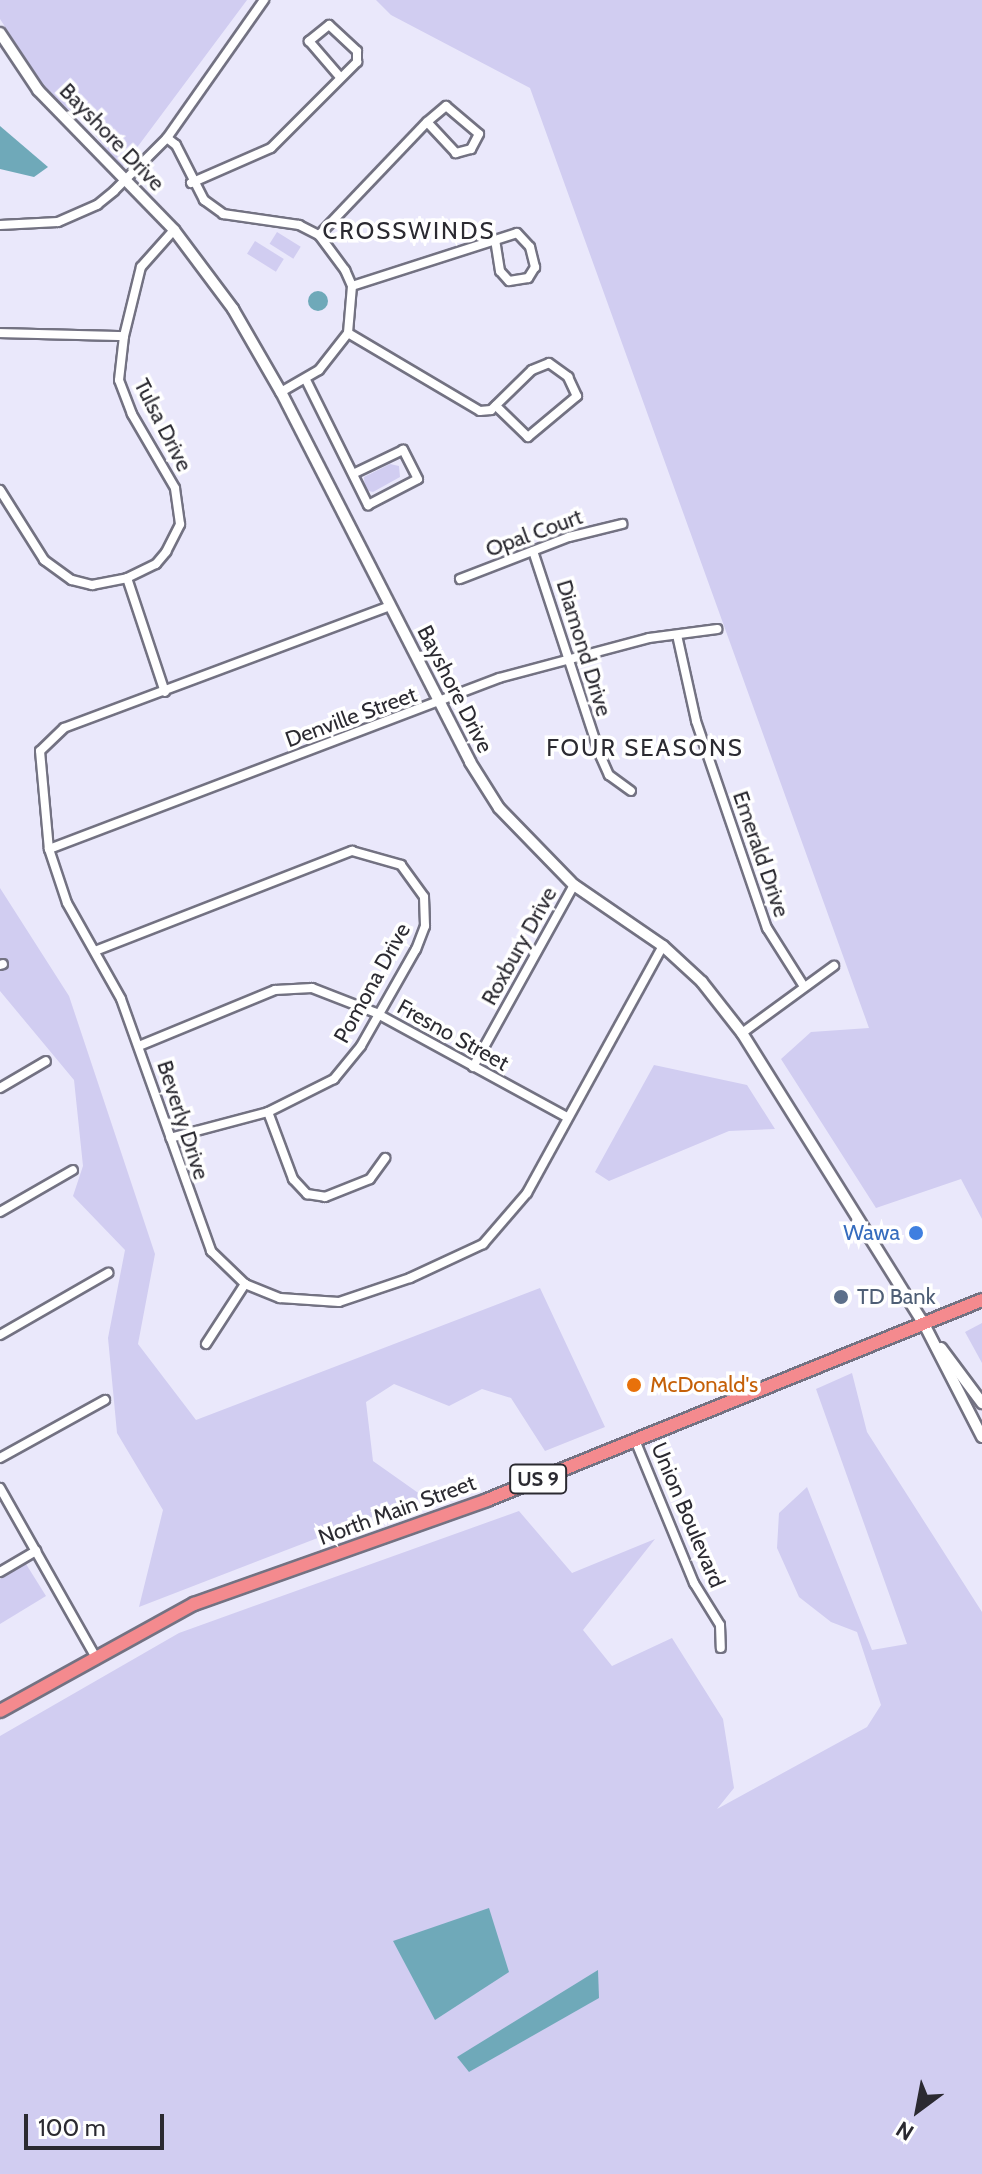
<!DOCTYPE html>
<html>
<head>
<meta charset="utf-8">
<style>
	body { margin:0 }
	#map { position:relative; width:982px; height:2174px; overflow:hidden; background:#eae8fb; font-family:Cabin,sans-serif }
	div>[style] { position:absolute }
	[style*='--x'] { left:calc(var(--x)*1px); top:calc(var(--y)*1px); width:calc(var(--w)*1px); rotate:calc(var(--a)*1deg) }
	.green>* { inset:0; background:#d1cdf1; transform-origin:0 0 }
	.water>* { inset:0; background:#6fa9b9 }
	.round { border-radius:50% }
	.roads { filter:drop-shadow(2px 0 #737282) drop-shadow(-2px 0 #737282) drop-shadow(0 2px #737282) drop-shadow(0 -2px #737282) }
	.minor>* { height:8px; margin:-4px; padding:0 4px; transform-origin:4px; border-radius:4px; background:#fff }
	.tertiary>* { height:10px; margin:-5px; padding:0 5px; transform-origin:5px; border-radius:5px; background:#fff }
	.trunk>* { height:12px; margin:-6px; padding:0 6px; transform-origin:6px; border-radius:6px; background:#f48a8e }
	.dots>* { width:22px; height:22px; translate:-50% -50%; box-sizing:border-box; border:4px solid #fff; border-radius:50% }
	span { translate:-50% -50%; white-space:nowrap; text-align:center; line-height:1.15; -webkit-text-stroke:7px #fff; paint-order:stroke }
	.shield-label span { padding:2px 6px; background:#fff; border:2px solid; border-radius:6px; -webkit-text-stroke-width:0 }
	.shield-label { font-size:20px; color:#2b2a31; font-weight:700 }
	.street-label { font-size:22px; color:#2b2a31 }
	.shop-label { font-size:22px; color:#366cbe }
	.right { translate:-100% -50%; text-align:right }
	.service-label { font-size:22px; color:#4e5e75 }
	.left { translate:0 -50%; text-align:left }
	.food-label { font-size:22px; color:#c56008 }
	.neighbourhood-label { font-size:24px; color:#2b2a31; letter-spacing:2px }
	.north { position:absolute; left:878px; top:2070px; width:80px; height:80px; -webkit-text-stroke:6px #fff; paint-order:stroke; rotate:212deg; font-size:22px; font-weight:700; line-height:32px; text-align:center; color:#2b2a31 }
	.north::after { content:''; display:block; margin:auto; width:28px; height:36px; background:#2b2a31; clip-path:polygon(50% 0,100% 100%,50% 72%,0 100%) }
	.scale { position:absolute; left:24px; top:2114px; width:140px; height:36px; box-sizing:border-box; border:4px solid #2b2a31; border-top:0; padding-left:10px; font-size:24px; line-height:28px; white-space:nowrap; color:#2b2a31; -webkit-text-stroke:6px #fff; paint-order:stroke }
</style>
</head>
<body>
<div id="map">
	<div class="green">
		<i style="clip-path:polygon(0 0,247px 0,121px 169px,82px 118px,58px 103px,40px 80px,0 19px)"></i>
		<i style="clip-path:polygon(376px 0,982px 0,982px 1219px,961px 1179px,876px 1208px,781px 1059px,811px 1032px,869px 1028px,530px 88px,391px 15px)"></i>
		<i style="left:277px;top:232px;width:28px;height:14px;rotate:32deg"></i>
		<i style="left:255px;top:241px;width:34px;height:15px;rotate:32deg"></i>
		<i style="clip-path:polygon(390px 464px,399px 466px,400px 477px,373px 492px,365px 490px,364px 477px)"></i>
		<i style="clip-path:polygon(0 888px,69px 996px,155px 1254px,138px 1344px,196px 1420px,540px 1288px,605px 1427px,545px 1451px,511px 1398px,482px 1389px,449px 1406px,394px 1384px,366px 1402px,373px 1461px,424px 1497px,139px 1607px,163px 1510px,117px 1433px,108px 1338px,125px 1250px,73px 1196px,83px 1166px,74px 1080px,0 991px)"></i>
		<i style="clip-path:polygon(654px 1065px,747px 1085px,775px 1129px,729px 1131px,609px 1181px,595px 1172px)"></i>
		<i style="clip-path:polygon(982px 1323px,982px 1363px,965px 1332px)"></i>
		<i style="clip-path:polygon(852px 1373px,867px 1432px,982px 1612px,982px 2174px,0 2174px,0 1736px,179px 1633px,519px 1511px,572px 1573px,655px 1539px,583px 1630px,612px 1666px,672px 1638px,723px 1719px,734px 1788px,717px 1809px,867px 1727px,881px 1705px,857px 1632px,831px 1622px,799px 1597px,777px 1548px,779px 1513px,807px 1487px,872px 1650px,907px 1644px,816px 1389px)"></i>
		<i style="clip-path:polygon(26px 1564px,46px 1596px,0 1624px,0 1579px)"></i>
	</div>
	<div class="water">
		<i style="clip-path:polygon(0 126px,48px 167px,34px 177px,0 169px)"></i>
		<i class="round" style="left:308px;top:291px;width:20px;height:20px"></i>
		<i style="clip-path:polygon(489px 1908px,509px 1972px,435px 2020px,393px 1941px)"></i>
		<i style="clip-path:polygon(598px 1970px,599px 1998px,469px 2072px,457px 2057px)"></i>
	</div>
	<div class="roads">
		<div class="minor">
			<i style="--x:446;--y:106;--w:43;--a:40.3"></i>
			<i style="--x:479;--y:134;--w:17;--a:118"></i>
			<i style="--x:471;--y:149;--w:16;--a:165"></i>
			<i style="--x:456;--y:153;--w:42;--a:-133.1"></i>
			<i style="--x:427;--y:122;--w:25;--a:-40"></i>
			<i style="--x:167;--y:138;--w:11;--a:38"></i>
			<i style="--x:176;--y:145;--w:62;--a:63"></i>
			<i style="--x:204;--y:200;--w:24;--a:36"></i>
			<i style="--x:223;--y:214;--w:77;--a:8.2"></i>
			<i style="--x:299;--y:225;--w:22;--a:27"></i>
			<i style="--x:319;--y:235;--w:44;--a:53.4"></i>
			<i style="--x:345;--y:270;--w:17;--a:66"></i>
			<i style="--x:352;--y:286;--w:47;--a:94.9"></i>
			<i style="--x:348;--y:333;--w:47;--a:128.1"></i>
			<i style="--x:319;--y:370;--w:44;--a:149.9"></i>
			<i style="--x:191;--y:183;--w:87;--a:-23.6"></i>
			<i style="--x:271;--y:148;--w:122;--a:-45"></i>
			<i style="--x:357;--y:62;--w:11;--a:-90"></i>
			<i style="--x:357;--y:51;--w:38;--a:-137"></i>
			<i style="--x:329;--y:25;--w:26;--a:141"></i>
			<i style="--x:309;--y:41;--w:48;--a:49.3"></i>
			<i style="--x:0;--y:225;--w:58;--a:-3"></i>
			<i style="--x:58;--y:222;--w:43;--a:-23.6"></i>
			<i style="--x:97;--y:205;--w:22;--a:-39"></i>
			<i style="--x:114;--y:191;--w:75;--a:-45"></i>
			<i style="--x:167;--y:138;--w:169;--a:-54.9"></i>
			<i style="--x:319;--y:235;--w:156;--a:-46.3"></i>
			<i style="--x:352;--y:286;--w:173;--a:-17.8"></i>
			<i style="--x:517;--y:233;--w:19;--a:47"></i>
			<i style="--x:530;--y:247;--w:21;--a:76"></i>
			<i style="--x:535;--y:267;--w:13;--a:122"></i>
			<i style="--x:528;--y:278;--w:19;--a:171"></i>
			<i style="--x:509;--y:281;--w:13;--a:-132"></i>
			<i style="--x:500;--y:271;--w:31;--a:-99"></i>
			<i style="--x:0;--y:333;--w:124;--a:1.4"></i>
			<i style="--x:348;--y:333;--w:153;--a:30.6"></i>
			<i style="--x:480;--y:411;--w:11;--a:-5"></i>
			<i style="--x:491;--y:410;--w:57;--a:-44.3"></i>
			<i style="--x:532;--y:370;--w:18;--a:-22"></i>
			<i style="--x:549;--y:363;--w:24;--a:36"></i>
			<i style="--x:568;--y:377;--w:21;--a:65"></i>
			<i style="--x:577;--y:396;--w:64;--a:140.1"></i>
			<i style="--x:528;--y:437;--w:45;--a:-135.9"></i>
			<i style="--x:306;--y:380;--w:140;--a:63.6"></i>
			<i style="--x:368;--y:505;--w:56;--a:-27.5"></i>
			<i style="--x:418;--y:479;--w:33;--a:-117"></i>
			<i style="--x:403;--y:450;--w:55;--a:154.4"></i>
			<i style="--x:0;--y:490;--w:83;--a:57.8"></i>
			<i style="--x:44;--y:560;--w:34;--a:36"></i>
			<i style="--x:72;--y:580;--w:21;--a:14"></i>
			<i style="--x:92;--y:585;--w:36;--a:-11"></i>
			<i style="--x:127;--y:578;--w:32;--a:-26"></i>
			<i style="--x:156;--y:564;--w:16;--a:-50"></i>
			<i style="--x:166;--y:552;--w:31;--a:-63"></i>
			<i style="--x:180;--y:524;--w:36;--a:-98"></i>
			<i style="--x:175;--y:488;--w:86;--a:-120.2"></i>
			<i style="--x:132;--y:414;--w:36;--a:-111"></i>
			<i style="--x:119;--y:380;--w:44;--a:-83.5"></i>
			<i style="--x:124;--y:336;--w:71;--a:-76.2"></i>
			<i style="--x:141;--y:267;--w:50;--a:-48.3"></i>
			<i style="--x:533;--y:551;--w:215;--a:71.8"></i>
			<i style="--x:600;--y:755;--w:22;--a:66"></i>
			<i style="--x:609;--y:775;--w:27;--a:36"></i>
			<i style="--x:127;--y:578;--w:120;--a:71.6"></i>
			<i style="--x:460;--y:579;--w:117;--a:-21.1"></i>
			<i style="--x:569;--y:537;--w:55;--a:-13.8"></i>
			<i style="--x:390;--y:606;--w:348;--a:159.5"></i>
			<i style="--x:64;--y:728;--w:33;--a:136"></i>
			<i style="--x:40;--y:751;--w:98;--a:84.8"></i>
			<i style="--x:49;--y:849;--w:57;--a:71.6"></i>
			<i style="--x:67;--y:903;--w:110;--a:60.6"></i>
			<i style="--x:121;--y:999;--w:268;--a:70.3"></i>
			<i style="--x:211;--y:1251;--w:47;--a:44.1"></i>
			<i style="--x:245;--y:1284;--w:38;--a:22"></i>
			<i style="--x:280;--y:1298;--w:59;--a:3.9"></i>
			<i style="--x:339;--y:1302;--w:75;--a:-18.7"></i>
			<i style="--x:410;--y:1278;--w:81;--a:-25"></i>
			<i style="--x:483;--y:1244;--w:67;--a:-49.2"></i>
			<i style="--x:527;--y:1193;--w:282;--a:-61.2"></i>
			<i style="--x:677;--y:635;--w:88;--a:77.5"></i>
			<i style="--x:696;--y:721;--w:219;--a:71.1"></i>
			<i style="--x:767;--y:928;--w:67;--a:57.7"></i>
			<i style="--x:49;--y:849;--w:481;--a:-20.8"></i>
			<i style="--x:499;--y:678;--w:155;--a:-14.9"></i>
			<i style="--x:649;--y:638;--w:69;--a:-7.5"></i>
			<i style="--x:95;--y:951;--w:276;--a:-21.3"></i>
			<i style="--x:352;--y:851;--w:51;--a:15.9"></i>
			<i style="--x:401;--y:865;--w:39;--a:54"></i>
			<i style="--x:424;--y:897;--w:29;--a:88"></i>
			<i style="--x:425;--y:926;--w:25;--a:111"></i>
			<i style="--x:416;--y:949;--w:112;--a:119.6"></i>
			<i style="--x:361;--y:1046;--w:43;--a:129.3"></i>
			<i style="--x:334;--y:1079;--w:74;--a:153.4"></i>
			<i style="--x:268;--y:1112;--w:101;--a:165.1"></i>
			<i style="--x:0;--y:965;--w:3;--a:-18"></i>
			<i style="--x:742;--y:1033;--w:114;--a:-36.1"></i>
			<i style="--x:139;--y:1046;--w:147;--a:-22.4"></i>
			<i style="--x:275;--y:990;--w:37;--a:-3"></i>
			<i style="--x:312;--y:988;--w:69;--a:21.3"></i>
			<i style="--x:376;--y:1013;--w:217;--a:28.6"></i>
			<i style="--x:473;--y:1067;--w:208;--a:-61"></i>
			<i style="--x:0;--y:1088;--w:53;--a:-30.4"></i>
			<i style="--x:268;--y:1112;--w:72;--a:69.5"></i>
			<i style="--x:293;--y:1179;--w:21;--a:47"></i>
			<i style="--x:307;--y:1194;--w:18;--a:9"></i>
			<i style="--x:325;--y:1197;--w:48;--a:-21.8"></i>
			<i style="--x:370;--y:1179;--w:26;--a:-54"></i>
			<i style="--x:0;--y:1212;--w:84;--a:-29.9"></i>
			<i style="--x:0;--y:1335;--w:125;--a:-29.9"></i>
			<i style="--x:206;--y:1344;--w:72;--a:-57"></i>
			<i style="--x:635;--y:1440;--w:155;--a:67.6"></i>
			<i style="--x:694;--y:1583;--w:49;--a:58.2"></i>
			<i style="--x:720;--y:1625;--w:23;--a:88"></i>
			<i style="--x:0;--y:1458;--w:120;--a:-28.9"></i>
			<i style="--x:0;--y:1488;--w:193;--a:60.5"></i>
			<i style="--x:0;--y:1572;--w:42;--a:-30.3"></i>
		</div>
		<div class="tertiary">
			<i style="--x:0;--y:33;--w:69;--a:56.3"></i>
			<i style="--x:38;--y:90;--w:195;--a:45.8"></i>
			<i style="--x:174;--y:230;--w:99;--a:53.2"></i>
			<i style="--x:233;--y:309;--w:96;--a:60"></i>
			<i style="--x:281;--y:392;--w:415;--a:62.9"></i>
			<i style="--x:470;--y:762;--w:54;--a:57.8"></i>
			<i style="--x:499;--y:808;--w:107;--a:45.8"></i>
			<i style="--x:574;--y:885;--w:108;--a:34.4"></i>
			<i style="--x:663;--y:946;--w:53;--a:42.7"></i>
			<i style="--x:702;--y:982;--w:65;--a:51.9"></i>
			<i style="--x:742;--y:1033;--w:343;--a:58"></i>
			<i style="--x:924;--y:1324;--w:127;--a:62.8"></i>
			<i style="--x:941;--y:1348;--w:69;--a:53.3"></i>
		</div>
		<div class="trunk">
			<i style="--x:0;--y:1711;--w:222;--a:-28.9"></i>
			<i style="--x:194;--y:1604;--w:311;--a:-19.5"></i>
			<i style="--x:487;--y:1500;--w:534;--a:-22"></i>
		</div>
	</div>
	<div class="dots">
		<i style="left:916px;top:1233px;background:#3f7fe0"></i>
		<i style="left:841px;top:1297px;background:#5c6f8a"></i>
		<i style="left:634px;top:1385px;background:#e8710a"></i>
	</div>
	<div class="shield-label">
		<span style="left:538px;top:1479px">US 9</span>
	</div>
	<div class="street-label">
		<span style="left:112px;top:137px;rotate:46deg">Bayshore Drive</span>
		<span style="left:163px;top:425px;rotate:63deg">Tulsa Drive</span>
		<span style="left:534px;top:533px;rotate:-20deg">Opal Court</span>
		<span style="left:584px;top:648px;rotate:73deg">Diamond Drive</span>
		<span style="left:455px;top:689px;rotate:63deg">Bayshore Drive</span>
		<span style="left:351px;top:717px;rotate:-20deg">Denville Street</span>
		<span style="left:761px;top:854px;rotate:71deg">Emerald Drive</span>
		<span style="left:519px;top:946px;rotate:-61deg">Roxbury Drive</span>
		<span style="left:372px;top:983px;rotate:-61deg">Pomona Drive</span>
		<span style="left:453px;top:1035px;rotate:29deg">Fresno Street</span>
		<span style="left:183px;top:1120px;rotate:72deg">Beverly Drive</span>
		<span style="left:397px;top:1510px;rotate:-20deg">North Main Street</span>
		<span style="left:688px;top:1515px;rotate:67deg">Union Boulevard</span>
	</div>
	<div class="shop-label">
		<span class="right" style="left:900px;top:1233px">Wawa</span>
	</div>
	<div class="service-label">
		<span class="left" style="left:857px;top:1297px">TD Bank</span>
	</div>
	<div class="food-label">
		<span class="left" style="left:650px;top:1385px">McDonald's</span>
	</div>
	<div class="neighbourhood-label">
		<span style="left:409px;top:231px">CROSSWINDS</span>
		<span style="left:645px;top:748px">FOUR SEASONS</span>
	</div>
	<div class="north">N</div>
	<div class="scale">100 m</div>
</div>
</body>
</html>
